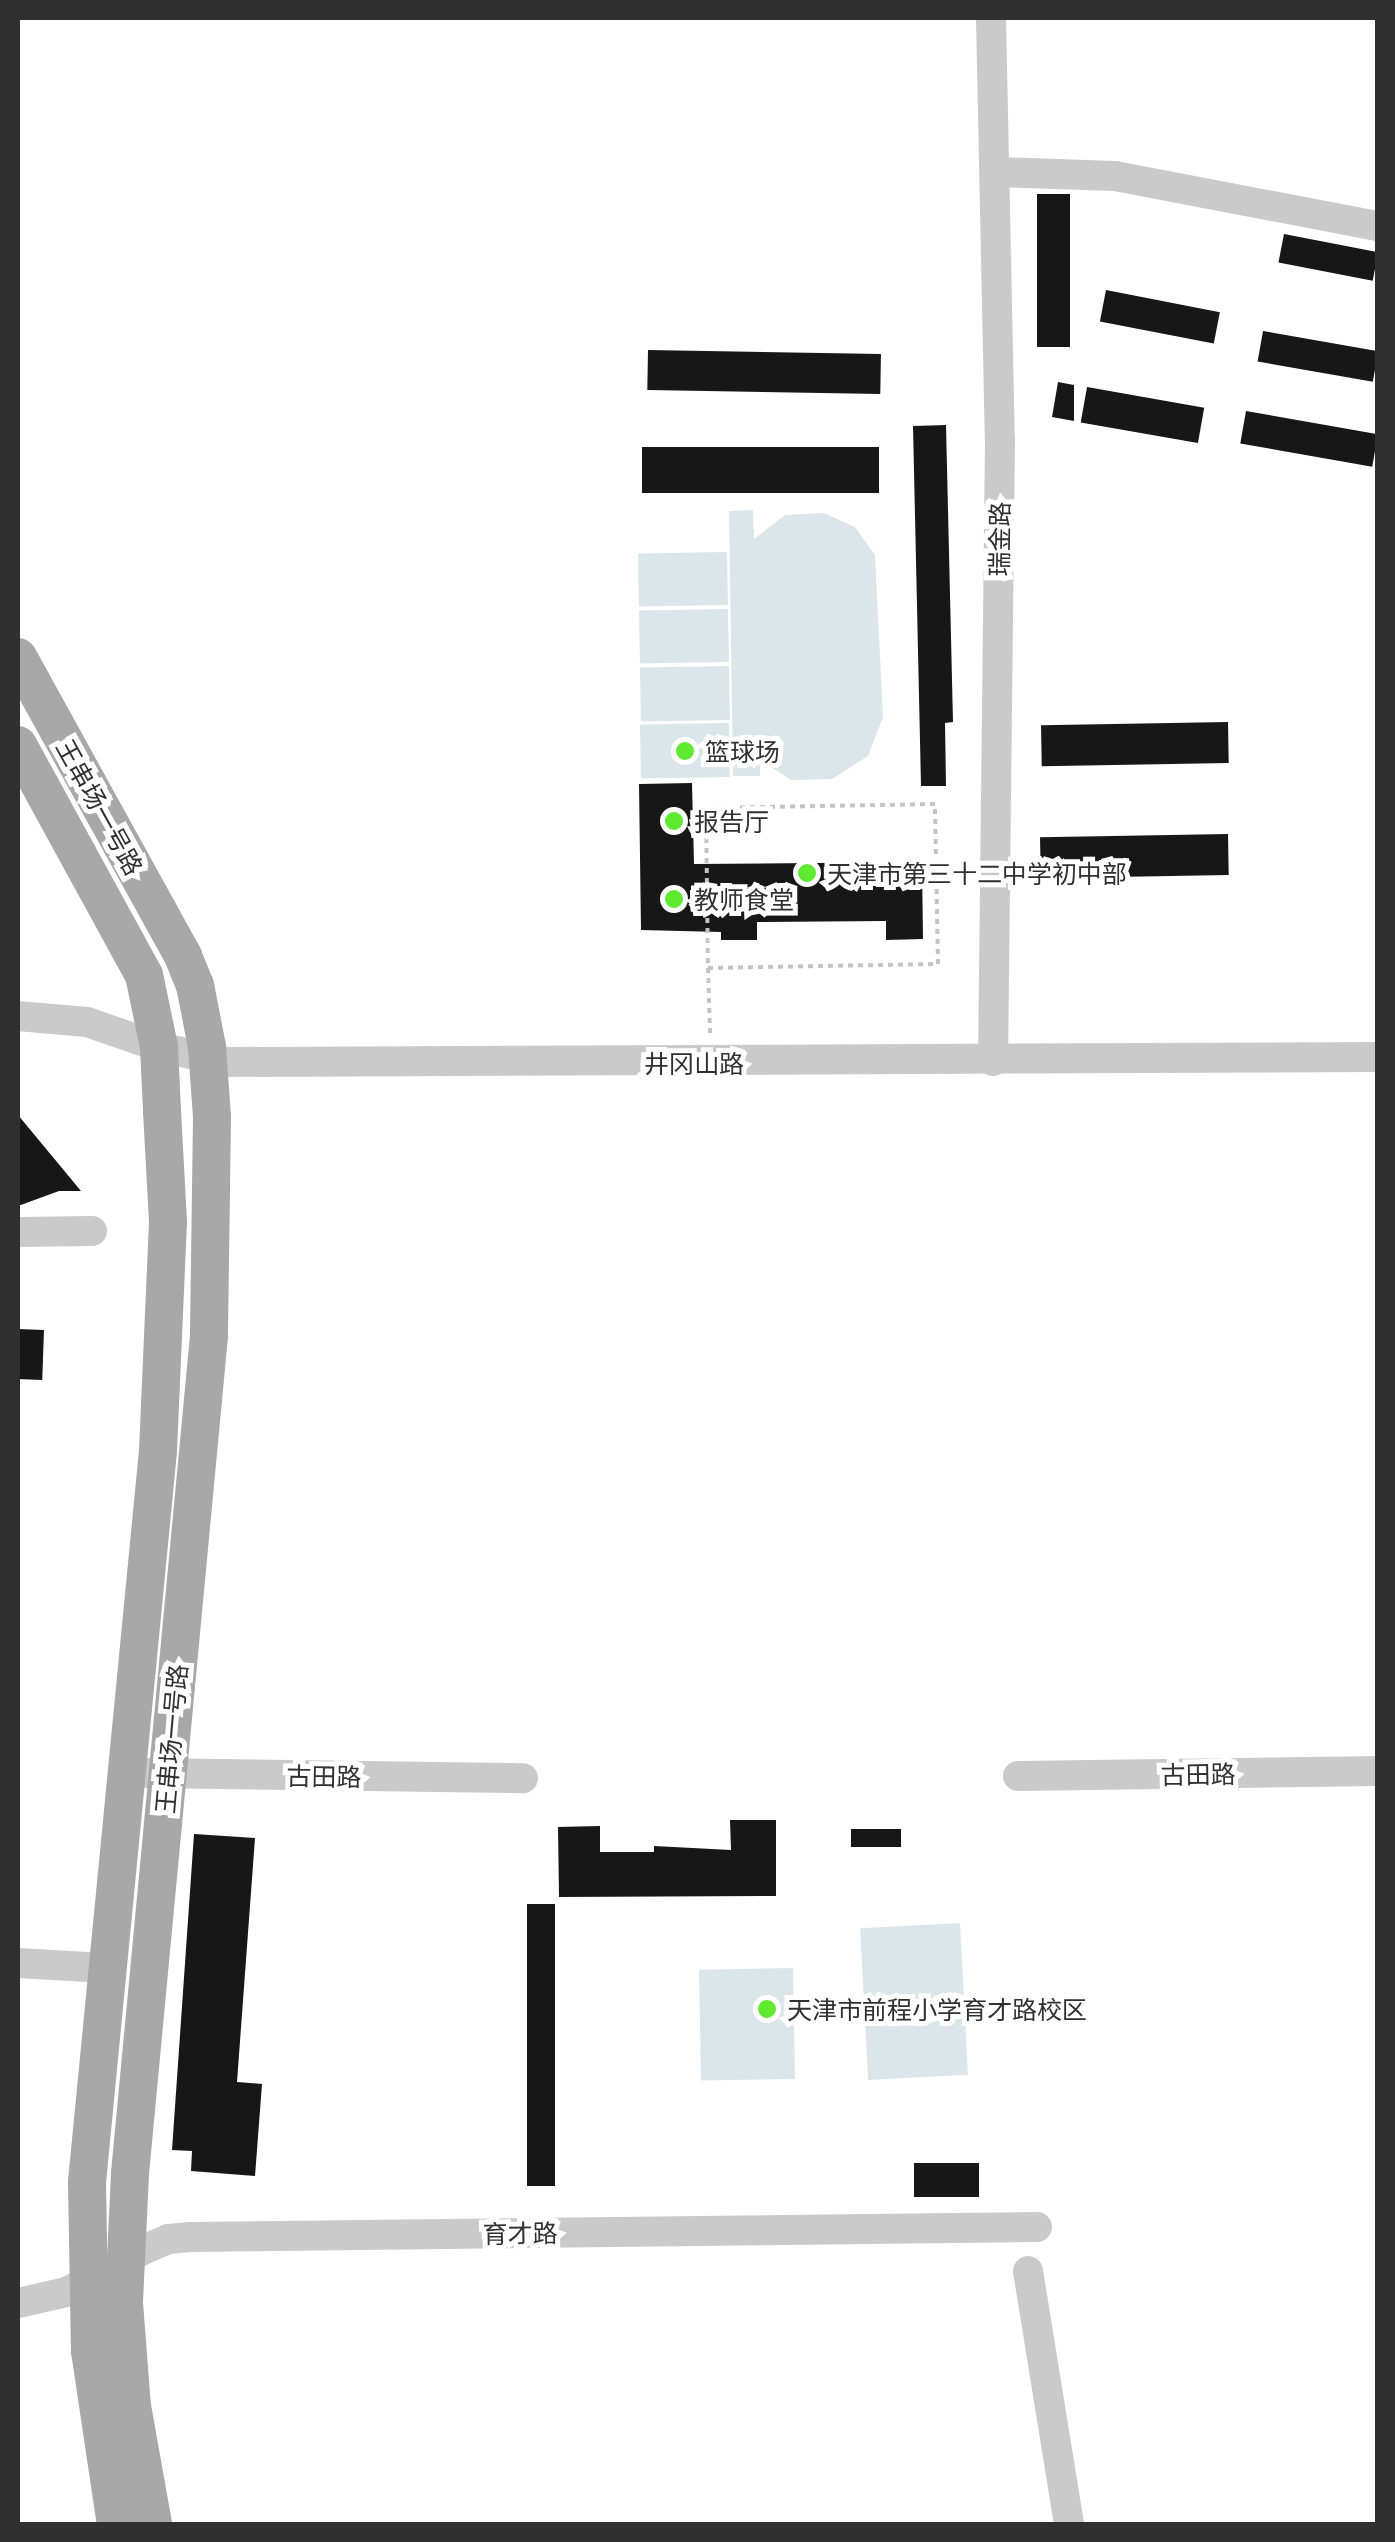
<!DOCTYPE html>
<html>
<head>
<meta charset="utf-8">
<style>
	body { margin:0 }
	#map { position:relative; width:1395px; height:2542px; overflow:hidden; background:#fff; font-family:Lato,"Noto Sans SC",sans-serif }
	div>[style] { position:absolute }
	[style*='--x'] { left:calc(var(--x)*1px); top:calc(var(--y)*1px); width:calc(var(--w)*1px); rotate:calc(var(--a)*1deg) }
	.green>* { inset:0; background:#dbe6eb; transform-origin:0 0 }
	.building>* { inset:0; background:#171717; transform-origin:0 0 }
	.path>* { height:4px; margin-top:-2px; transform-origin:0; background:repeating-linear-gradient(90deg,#c4c4c4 0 5px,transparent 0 10px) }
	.minor>* { height:30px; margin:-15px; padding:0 15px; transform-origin:15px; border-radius:15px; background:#cacaca }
	.major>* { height:38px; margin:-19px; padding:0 19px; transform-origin:19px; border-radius:19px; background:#a8a8a8 }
	.dots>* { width:28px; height:28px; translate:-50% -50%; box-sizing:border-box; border:5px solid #fff; border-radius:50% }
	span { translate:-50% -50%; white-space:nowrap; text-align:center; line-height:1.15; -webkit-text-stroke:10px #fff; paint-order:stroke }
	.street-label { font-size:25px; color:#303030 }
	.poi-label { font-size:25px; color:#303030 }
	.left { translate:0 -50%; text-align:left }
	.frame { position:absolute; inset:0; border:20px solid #303030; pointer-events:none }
</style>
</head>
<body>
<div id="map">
	<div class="green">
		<i style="clip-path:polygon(753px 510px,754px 539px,785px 515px,824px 513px,855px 527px,875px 555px,883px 717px,868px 756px,832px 779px,791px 780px,760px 760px,760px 776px,733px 776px,729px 511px)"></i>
		<i style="left:727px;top:552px;width:53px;height:89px;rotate:89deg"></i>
		<i style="left:728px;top:609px;width:53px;height:89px;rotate:89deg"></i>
		<i style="left:729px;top:666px;width:54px;height:89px;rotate:89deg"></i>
		<i style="left:729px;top:723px;width:54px;height:89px;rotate:89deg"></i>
		<i style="left:960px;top:1923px;width:152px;height:100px;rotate:87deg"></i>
		<i style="left:793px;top:1968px;width:111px;height:94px;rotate:89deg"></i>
	</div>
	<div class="building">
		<i style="left:1037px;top:194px;width:33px;height:153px"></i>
		<i style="left:1284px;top:234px;width:96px;height:29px;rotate:11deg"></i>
		<i style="left:1106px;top:290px;width:116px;height:32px;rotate:11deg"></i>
		<i style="left:1263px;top:331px;width:117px;height:31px;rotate:10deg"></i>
		<i style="left:648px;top:350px;width:233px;height:40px;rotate:1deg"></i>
		<i style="clip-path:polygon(1058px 382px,1074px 385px,1074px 421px,1052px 417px)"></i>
		<i style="left:1087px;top:387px;width:119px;height:36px;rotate:10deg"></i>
		<i style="left:1246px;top:411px;width:134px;height:33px;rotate:10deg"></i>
		<i style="clip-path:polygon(946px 425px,953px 722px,945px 723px,946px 786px,921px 786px,913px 426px)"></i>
		<i style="left:642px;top:447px;width:237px;height:46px"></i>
		<i style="left:1228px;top:722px;width:41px;height:187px;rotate:89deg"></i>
		<i style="clip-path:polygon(692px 783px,694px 864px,922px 862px,923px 939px,886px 940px,886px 921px,757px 922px,757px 940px,721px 940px,721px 932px,641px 930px,639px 784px)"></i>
		<i style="left:1228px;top:834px;width:41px;height:188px;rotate:89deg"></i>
		<i style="clip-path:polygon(18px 1115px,81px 1191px,59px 1191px,18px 1206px)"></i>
		<i style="left:18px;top:1329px;width:26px;height:50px;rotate:2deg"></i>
		<i style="clip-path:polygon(730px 1820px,776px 1820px,776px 1896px,559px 1897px,558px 1827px,600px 1826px,600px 1852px,654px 1852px,654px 1846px,731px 1850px)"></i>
		<i style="left:851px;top:1829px;width:50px;height:18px"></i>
		<i style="clip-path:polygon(194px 1834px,255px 1838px,237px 2082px,262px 2084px,255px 2176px,191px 2171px,192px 2151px,172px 2150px)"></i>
		<i style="left:527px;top:1904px;width:28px;height:282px"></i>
		<i style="left:979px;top:2163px;width:34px;height:65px;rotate:90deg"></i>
	</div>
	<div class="path">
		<i style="--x:708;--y:968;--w:230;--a:-1"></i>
		<i style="--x:938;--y:964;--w:160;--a:-91.1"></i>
		<i style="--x:935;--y:804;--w:229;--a:179"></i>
		<i style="--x:706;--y:808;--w:160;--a:89.3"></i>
		<i style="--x:708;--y:968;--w:65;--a:88.2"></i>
	</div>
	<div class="minor">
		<i style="--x:991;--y:18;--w:421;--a:88.8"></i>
		<i style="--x:1000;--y:439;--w:622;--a:90.64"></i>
		<i style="--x:997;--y:172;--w:118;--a:1.9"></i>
		<i style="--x:1115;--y:176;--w:268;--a:10.8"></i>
		<i style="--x:18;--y:1016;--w:69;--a:5"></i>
		<i style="--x:87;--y:1022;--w:76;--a:19.1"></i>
		<i style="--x:159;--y:1047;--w:70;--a:12.4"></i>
		<i style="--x:227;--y:1062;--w:1151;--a:-0.25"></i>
		<i style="--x:18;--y:1232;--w:74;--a:-0.8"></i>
		<i style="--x:147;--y:1773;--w:376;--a:0.8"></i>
		<i style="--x:1018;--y:1776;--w:360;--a:-0.8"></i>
		<i style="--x:18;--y:1963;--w:87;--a:3.3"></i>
		<i style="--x:1028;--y:2271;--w:256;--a:80.8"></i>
		<i style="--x:18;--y:2303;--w:50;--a:-12.7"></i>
		<i style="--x:67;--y:2292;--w:89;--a:-28.9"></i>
		<i style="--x:145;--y:2249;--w:25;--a:-23"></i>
		<i style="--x:168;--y:2239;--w:23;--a:-5"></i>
		<i style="--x:191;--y:2237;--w:846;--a:-0.68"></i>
	</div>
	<div class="major">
		<i style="--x:18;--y:657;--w:342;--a:61.1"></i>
		<i style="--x:183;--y:956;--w:31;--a:68"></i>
		<i style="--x:195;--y:985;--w:63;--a:79"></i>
		<i style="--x:207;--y:1047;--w:70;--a:85.9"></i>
		<i style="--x:212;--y:1117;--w:219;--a:90.8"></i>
		<i style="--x:209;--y:1336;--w:842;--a:95.39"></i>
		<i style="--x:130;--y:2174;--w:129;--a:92.7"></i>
		<i style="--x:124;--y:2303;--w:103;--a:85.6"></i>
		<i style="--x:132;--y:2406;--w:120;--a:79.9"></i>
		<i style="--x:18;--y:745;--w:262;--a:61.3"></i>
		<i style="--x:144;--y:975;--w:74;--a:78.2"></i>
		<i style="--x:159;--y:1047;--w:64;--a:87.3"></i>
		<i style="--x:162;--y:1111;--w:111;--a:86.9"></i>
		<i style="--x:168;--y:1222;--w:229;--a:92.5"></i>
		<i style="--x:158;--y:1451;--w:734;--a:95.55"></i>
		<i style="--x:87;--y:2182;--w:169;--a:89"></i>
		<i style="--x:90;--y:2351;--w:175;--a:81.5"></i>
	</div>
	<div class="dots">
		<i style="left:685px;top:751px;background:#5fe931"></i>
		<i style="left:674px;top:821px;background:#5fe931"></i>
		<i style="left:807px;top:873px;background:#5fe931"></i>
		<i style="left:674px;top:899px;background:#5fe931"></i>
		<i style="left:767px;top:2009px;background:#5fe931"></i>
	</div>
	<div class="street-label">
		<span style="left:999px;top:539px;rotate:-89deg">瑞金路</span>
		<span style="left:100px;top:807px;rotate:61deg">王串场一号路</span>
		<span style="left:694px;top:1063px">井冈山路</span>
		<span style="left:171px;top:1739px;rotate:-85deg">王串场一号路</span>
		<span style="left:1198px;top:1774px;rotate:-1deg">古田路</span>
		<span style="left:324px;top:1776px;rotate:1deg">古田路</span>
		<span style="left:520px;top:2233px;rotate:-1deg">育才路</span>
	</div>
	<div class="poi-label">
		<span class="left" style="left:705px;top:751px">篮球场</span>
		<span class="left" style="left:694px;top:821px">报告厅</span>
		<span class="left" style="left:827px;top:873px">天津市第三十二中学初中部</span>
		<span class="left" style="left:694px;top:899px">教师食堂</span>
		<span class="left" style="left:787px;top:2009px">天津市前程小学育才路校区</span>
	</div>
	<div class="frame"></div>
</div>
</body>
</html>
